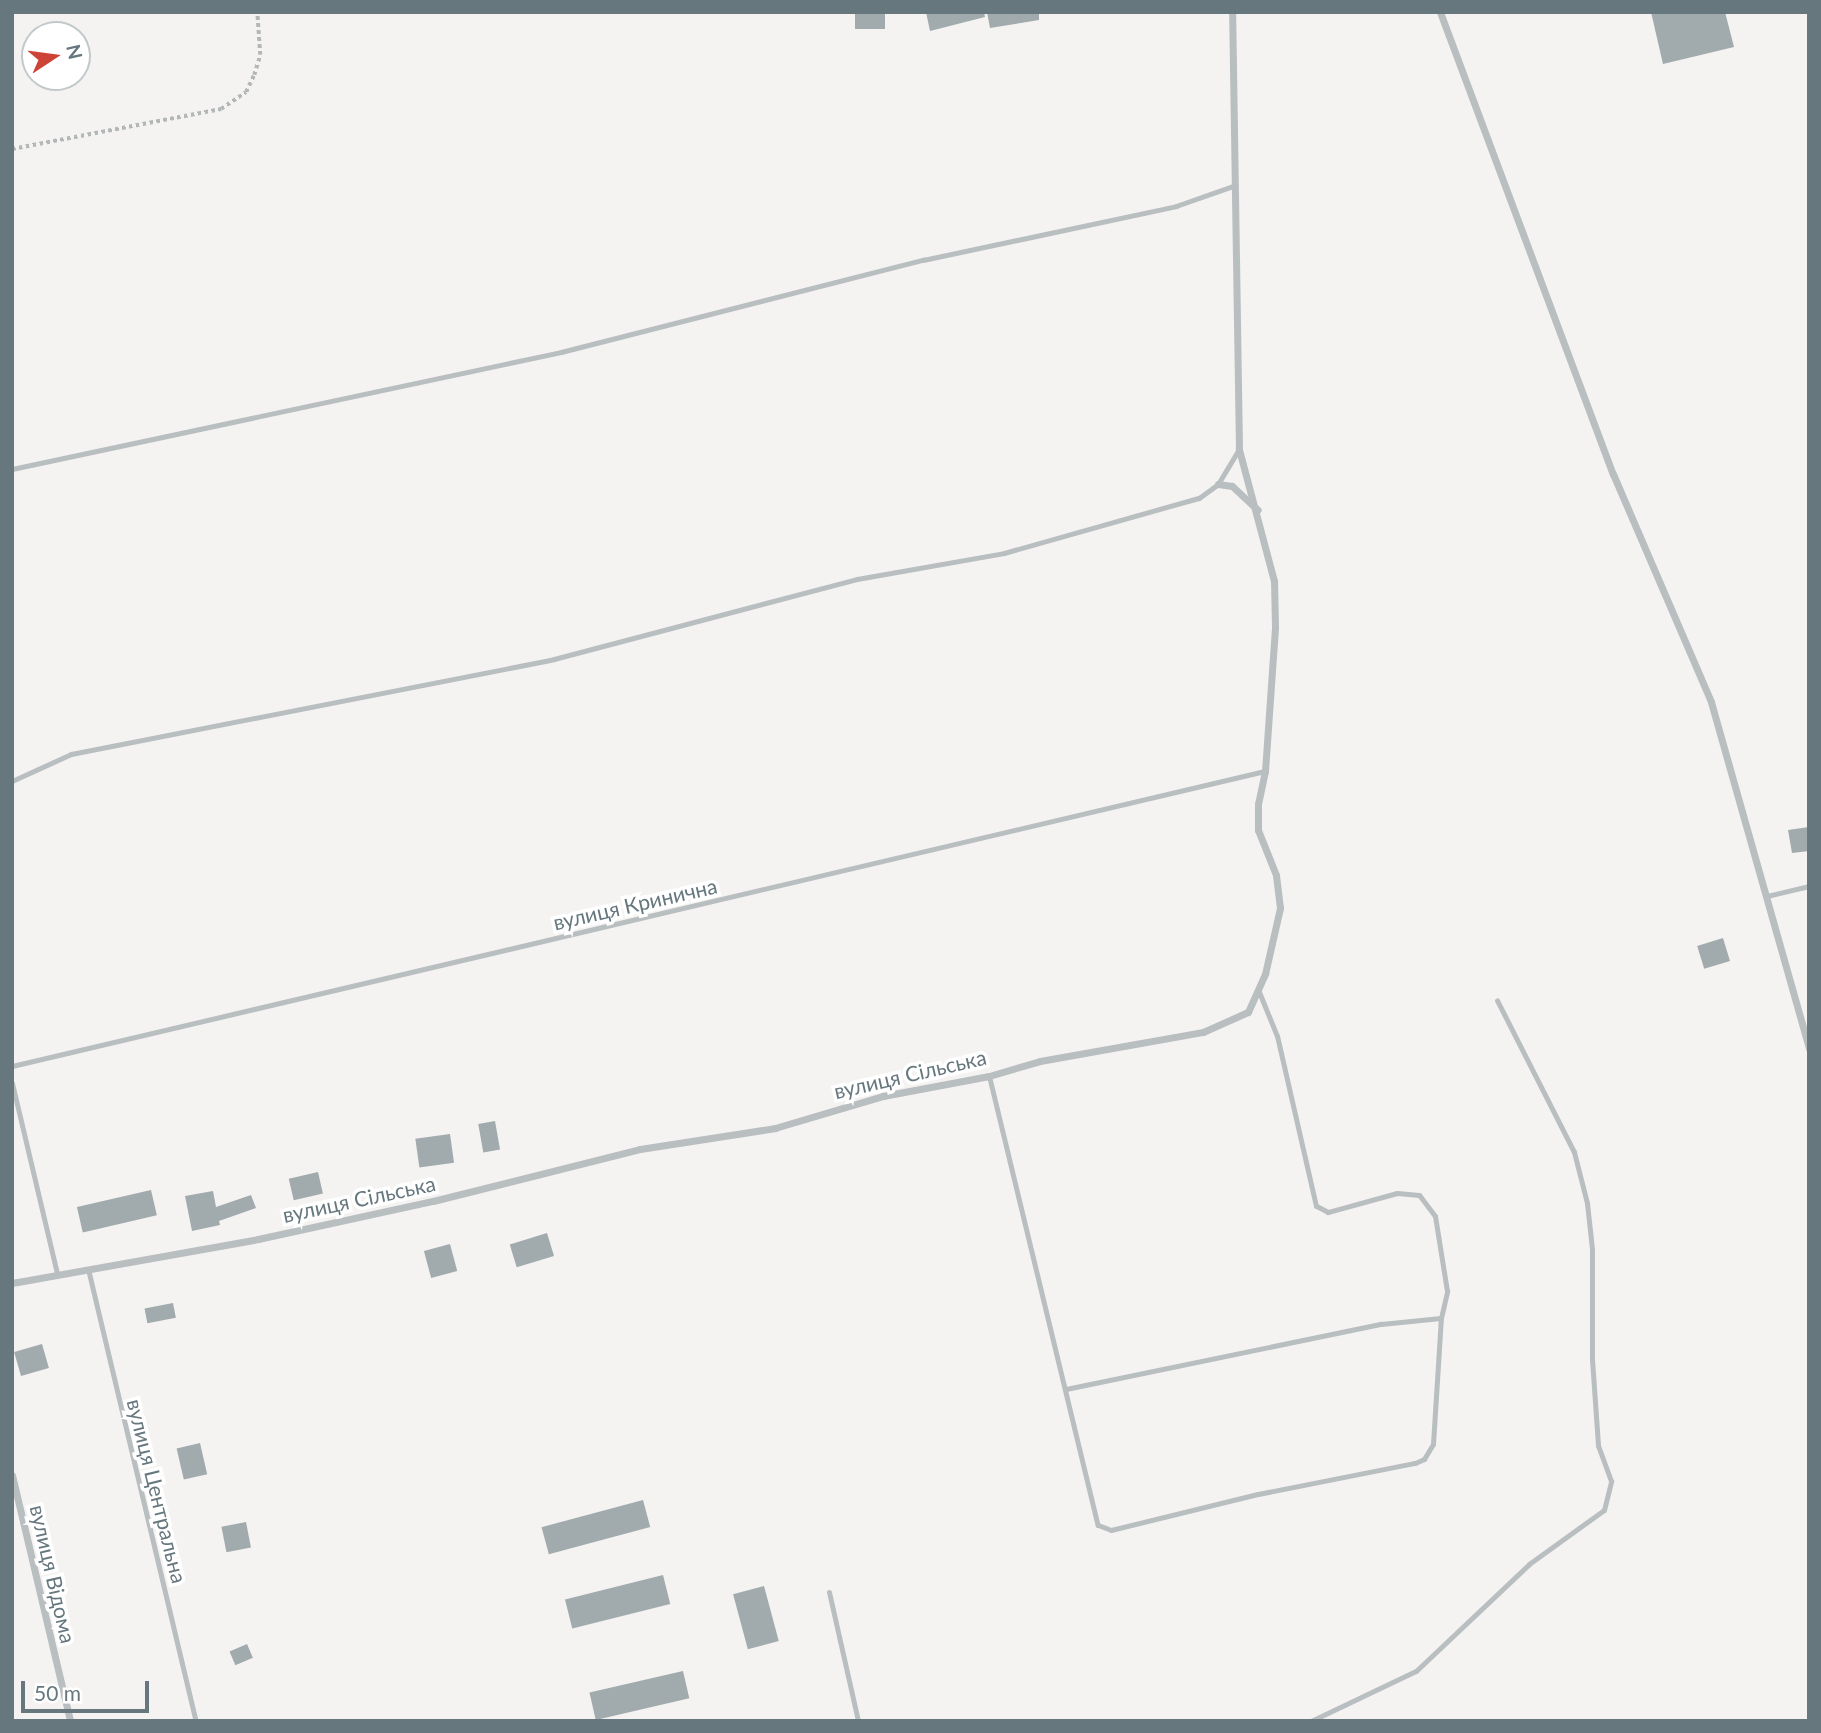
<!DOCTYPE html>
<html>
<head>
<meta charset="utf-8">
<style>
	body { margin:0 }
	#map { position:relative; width:1821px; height:1733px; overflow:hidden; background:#f4f3f1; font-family:Lato,sans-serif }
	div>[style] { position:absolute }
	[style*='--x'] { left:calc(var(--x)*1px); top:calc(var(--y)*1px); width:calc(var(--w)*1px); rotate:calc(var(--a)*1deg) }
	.building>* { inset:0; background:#a1aaad; transform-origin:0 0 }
	.path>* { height:3.5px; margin-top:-1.75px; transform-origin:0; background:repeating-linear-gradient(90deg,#b3b7b8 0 3.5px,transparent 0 7px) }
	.service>* { height:5px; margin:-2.5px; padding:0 2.5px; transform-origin:2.5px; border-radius:2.5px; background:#b9bec0 }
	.minor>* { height:7px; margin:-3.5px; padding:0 3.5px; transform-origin:3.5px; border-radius:3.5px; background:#b9bec0 }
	span { translate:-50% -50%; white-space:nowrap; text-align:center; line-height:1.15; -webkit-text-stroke:7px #fff; paint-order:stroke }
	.street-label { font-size:21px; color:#66777e }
	.frame { position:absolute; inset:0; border:14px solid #66777e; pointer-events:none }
	.north { position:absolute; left:21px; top:21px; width:70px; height:70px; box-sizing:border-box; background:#fff; border:2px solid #c2c9cb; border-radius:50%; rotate:77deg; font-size:19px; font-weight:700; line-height:28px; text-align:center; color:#66777e }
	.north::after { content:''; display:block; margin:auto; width:24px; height:32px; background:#cd4437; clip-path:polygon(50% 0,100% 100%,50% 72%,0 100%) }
	.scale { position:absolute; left:21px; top:1681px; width:128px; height:32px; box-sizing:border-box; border:4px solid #66777e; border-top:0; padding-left:9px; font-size:21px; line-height:24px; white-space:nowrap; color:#66777e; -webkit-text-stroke:5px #fff; paint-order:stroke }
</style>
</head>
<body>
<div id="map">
	<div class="building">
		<i style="left:855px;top:12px;width:30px;height:17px"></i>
		<i style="clip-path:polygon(926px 12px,984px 12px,985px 17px,930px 31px)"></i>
		<i style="clip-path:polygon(987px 12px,1039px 12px,1039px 20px,990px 28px)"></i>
		<i style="clip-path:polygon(1651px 12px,1725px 12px,1734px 47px,1663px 64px)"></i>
		<i style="clip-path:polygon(1809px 827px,1809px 851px,1792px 853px,1788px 830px)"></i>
		<i style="left:1723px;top:938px;width:24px;height:27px;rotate:73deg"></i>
		<i style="left:495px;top:1121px;width:29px;height:17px;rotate:80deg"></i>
		<i style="left:450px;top:1134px;width:29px;height:35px;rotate:82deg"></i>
		<i style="left:318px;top:1172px;width:22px;height:30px;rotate:77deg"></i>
		<i style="left:151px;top:1190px;width:26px;height:76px;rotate:77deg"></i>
		<i style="clip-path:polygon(213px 1191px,216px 1207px,251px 1195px,256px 1208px,219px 1221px,220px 1225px,192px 1231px,185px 1196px)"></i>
		<i style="left:547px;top:1233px;width:24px;height:39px;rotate:73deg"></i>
		<i style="left:450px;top:1244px;width:28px;height:27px;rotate:75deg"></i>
		<i style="left:173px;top:1303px;width:15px;height:29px;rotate:79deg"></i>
		<i style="left:42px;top:1344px;width:25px;height:29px;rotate:74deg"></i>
		<i style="left:200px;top:1443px;width:32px;height:24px;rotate:77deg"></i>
		<i style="left:643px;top:1500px;width:28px;height:105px;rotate:75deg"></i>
		<i style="left:246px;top:1522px;width:26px;height:25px;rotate:79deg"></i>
		<i style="left:663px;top:1575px;width:30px;height:101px;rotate:76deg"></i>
		<i style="left:764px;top:1586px;width:57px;height:32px;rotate:75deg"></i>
		<i style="left:247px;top:1644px;width:15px;height:19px;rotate:67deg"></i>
		<i style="left:683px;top:1671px;width:28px;height:96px;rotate:77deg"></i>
	</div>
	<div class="path">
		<i style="--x:12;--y:149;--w:213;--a:-10.8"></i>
		<i style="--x:221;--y:109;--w:30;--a:-34"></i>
		<i style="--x:246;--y:92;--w:19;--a:-65"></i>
		<i style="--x:254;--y:75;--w:21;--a:-73"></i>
		<i style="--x:260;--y:55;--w:43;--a:-94"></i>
	</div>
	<div class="service">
		<i style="--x:12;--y:469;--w:561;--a:-12.03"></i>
		<i style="--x:561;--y:352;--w:374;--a:-14.3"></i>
		<i style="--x:923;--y:260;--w:259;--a:-12"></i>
		<i style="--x:1176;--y:206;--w:60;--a:-19.3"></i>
		<i style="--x:12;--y:781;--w:65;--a:-24.6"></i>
		<i style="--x:71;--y:754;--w:492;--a:-11.1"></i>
		<i style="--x:554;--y:659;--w:313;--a:-14.8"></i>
		<i style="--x:857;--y:579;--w:149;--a:-10"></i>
		<i style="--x:1004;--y:553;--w:203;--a:-15.8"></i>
		<i style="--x:1199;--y:498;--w:24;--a:-36"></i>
		<i style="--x:1218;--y:484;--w:41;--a:-59"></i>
		<i style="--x:1767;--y:896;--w:43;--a:-13.4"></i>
		<i style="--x:12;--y:1066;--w:1287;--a:-13.25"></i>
		<i style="--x:989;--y:1076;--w:462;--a:76.4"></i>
		<i style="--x:1098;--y:1525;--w:14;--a:21"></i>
		<i style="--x:1111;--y:1530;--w:151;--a:-13.8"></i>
		<i style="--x:1258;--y:1494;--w:160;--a:-11.2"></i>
		<i style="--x:1415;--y:1463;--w:10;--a:-24"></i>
		<i style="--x:1424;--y:1459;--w:17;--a:-59"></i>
		<i style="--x:1433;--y:1444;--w:126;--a:-86.4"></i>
		<i style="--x:1441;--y:1318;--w:28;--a:-77"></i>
		<i style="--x:1447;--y:1291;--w:76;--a:-99.1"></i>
		<i style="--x:1435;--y:1216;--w:26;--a:-127"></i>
		<i style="--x:1419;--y:1195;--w:22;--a:-175"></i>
		<i style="--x:1397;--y:1193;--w:72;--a:164.6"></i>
		<i style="--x:1328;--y:1212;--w:13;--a:-153"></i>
		<i style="--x:1316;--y:1206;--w:174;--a:-102.9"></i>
		<i style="--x:1277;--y:1036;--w:48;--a:-112.2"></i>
		<i style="--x:12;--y:1083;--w:196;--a:76.7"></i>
		<i style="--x:88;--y:1269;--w:465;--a:76.6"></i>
		<i style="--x:1066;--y:1389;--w:322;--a:-11.7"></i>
		<i style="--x:1381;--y:1324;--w:60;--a:-5.7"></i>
		<i style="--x:829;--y:1592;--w:132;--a:77.3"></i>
		<i style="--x:1311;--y:1721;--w:116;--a:-25.5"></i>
		<i style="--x:1416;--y:1671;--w:156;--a:-43.4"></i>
		<i style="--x:1529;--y:1564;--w:92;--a:-35.8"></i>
		<i style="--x:1604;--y:1510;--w:30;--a:-76"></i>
		<i style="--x:1611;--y:1481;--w:38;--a:-110"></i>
		<i style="--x:1598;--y:1445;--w:86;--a:-94"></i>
		<i style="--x:1592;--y:1359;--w:110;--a:-90"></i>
		<i style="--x:1592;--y:1249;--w:46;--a:-96.2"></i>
		<i style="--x:1587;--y:1203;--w:53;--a:-104.3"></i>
		<i style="--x:1574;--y:1152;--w:170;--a:-116.9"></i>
	</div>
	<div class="minor">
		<i style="--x:1440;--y:12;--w:493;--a:69.5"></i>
		<i style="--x:1613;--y:474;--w:248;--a:66.7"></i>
		<i style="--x:1711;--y:702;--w:361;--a:74.2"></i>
		<i style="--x:1218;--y:484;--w:14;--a:8"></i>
		<i style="--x:1232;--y:486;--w:35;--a:43"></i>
		<i style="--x:12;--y:1283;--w:250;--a:-10.1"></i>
		<i style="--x:258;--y:1239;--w:179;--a:-12.3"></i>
		<i style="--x:433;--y:1201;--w:213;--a:-14.1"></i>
		<i style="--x:640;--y:1149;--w:137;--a:-8.8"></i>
		<i style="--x:775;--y:1128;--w:113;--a:-16.5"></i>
		<i style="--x:883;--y:1096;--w:108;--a:-10.7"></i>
		<i style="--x:989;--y:1076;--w:53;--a:-16.4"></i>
		<i style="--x:1040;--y:1061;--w:166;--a:-10.1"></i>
		<i style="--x:1203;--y:1032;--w:49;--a:-24"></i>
		<i style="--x:1248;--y:1012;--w:42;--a:-65.9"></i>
		<i style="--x:1265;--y:974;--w:68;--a:-77.2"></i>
		<i style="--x:1280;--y:908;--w:33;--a:-97"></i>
		<i style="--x:1276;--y:875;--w:48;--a:-111.8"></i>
		<i style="--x:1258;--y:830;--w:26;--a:-90"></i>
		<i style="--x:1258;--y:804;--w:34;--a:-78"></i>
		<i style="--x:1265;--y:771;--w:144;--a:-86"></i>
		<i style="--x:1275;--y:627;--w:46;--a:-91.2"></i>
		<i style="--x:1274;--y:581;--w:137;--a:-104.9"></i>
		<i style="--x:1239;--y:449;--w:437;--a:-90.9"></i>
		<i style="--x:12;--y:1475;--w:253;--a:76.7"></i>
	</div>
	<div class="street-label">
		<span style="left:635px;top:904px;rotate:-13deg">вулиця Кринична</span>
		<span style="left:910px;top:1074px;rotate:-13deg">вулиця Сільська</span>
		<span style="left:359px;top:1199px;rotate:-12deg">вулиця Сільська</span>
		<span style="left:157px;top:1491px;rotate:76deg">вулиця Центральна</span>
		<span style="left:53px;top:1574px;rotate:77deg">вулиця Відома</span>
	</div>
	<div class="frame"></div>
	<div class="north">N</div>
	<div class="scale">50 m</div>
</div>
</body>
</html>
